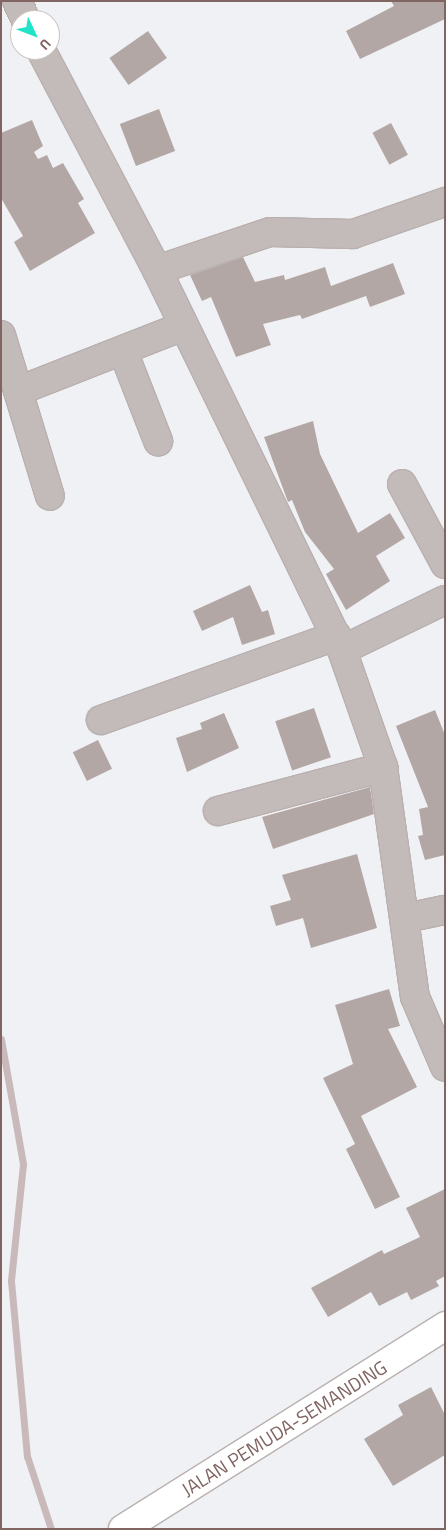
<!DOCTYPE html>
<html>
<head>
<meta charset="utf-8">
<style>
	body { margin:0 }
	#map { position:relative; width:446px; height:1530px; overflow:hidden; background:#f0f1f4; font-family:"Titillium Web",sans-serif }
	div>[style] { position:absolute }
	[style*='--x'] { left:calc(var(--x)*1px); top:calc(var(--y)*1px); width:calc(var(--w)*1px); rotate:calc(var(--a)*1deg) }
	.stream>* { height:7px; margin:-3.5px; padding:0 3.5px; transform-origin:3.5px; border-radius:3.5px; background:#cab9bb }
	.building>* { inset:0; background:#b3a7a6; transform-origin:0 0 }
	.roads { filter:drop-shadow(1px 0 #b9b0af) drop-shadow(-1px 0 #b9b0af) drop-shadow(0 1px #b9b0af) drop-shadow(0 -1px #b9b0af) }
	.street>* { height:28px; margin:-14px; padding:0 14px; transform-origin:14px; border-radius:14px; background:#c3bbba }
	.secondary>* { height:28px; margin:-14px; padding:0 14px; transform-origin:14px; border-radius:14px; background:#fff }
	span { translate:-50% -50%; white-space:nowrap; text-align:center; line-height:1.15; -webkit-text-stroke:5px #fff; paint-order:stroke }
	.street-label { font-size:19px; color:#816563 }
	.frame { position:absolute; inset:0; border:2px solid #816563; pointer-events:none }
	.north { position:absolute; left:10px; top:10px; width:50px; height:50px; box-sizing:border-box; background:#fff; border:1px solid #cdc1c1; border-radius:50%; rotate:133deg; font-size:14px; font-weight:700; line-height:20px; text-align:center; color:#816563 }
	.north::after { content:''; display:block; margin:auto; width:18px; height:22px; background:#21e3c8; clip-path:polygon(50% 0,100% 100%,50% 72%,0 100%) }
</style>
</head>
<body>
<div id="map">
	<div class="stream">
		<i style="--x:1;--y:1039;--w:127;--a:80"></i>
		<i style="--x:23;--y:1164;--w:118;--a:95.9"></i>
		<i style="--x:11;--y:1281;--w:176;--a:84.8"></i>
		<i style="--x:27;--y:1456;--w:77;--a:71.8"></i>
	</div>
	<div class="building">
		<i style="clip-path:polygon(391px 1px,445px 1px,445px 19px,360px 59px,346px 31px,394px 6px)"></i>
		<i style="left:148px;top:31px;width:33px;height:47px;rotate:55deg"></i>
		<i style="left:159px;top:109px;width:45px;height:42px;rotate:69deg"></i>
		<i style="clip-path:polygon(32px 120px,43px 146px,34px 152px,38px 159px,47px 155px,53px 168px,63px 163px,84px 199px,78px 203px,95px 233px,30px 271px,14px 242px,23px 236px,1px 198px,1px 133px)"></i>
		<i style="left:391px;top:123px;width:36px;height:21px;rotate:62deg"></i>
		<i style="clip-path:polygon(243px 257px,255px 282px,284px 275px,285px 280px,325px 267px,331px 286px,393px 263px,405px 294px,370px 307px,366px 296px,302px 319px,300px 315px,263px 324px,271px 345px,236px 357px,211px 297px,202px 301px,190px 275px)"></i>
		<i style="clip-path:polygon(313px 421px,320px 454px,358px 533px,390px 513px,405px 538px,376px 556px,390px 581px,346px 610px,326px 574px,334px 569px,305px 532px,292px 500px,288px 502px,264px 437px)"></i>
		<i style="clip-path:polygon(250px 585px,262px 612px,268px 610px,275px 634px,242px 645px,233px 617px,202px 631px,193px 611px)"></i>
		<i style="left:314px;top:708px;width:52px;height:41px;rotate:71deg"></i>
		<i style="clip-path:polygon(435px 710px,445px 735px,445px 855px,425px 860px,418px 836px,423px 835px,419px 809px,428px 807px,396px 726px)"></i>
		<i style="clip-path:polygon(224px 713px,239px 748px,187px 772px,176px 738px,202px 729px,200px 723px)"></i>
		<i style="left:98px;top:740px;width:32px;height:28px;rotate:64deg"></i>
		<i style="clip-path:polygon(370px 787px,374px 814px,273px 849px,262px 817px)"></i>
		<i style="clip-path:polygon(357px 854px,377px 928px,311px 948px,303px 918px,276px 926px,270px 906px,291px 900px,282px 875px)"></i>
		<i style="clip-path:polygon(389px 989px,400px 1026px,388px 1029px,417px 1087px,361px 1116px,400px 1197px,375px 1209px,346px 1149px,355px 1144px,323px 1078px,353px 1064px,335px 1005px)"></i>
		<i style="clip-path:polygon(445px 1189px,445px 1276px,436px 1281px,439px 1286px,411px 1300px,407px 1292px,379px 1306px,371px 1292px,328px 1317px,311px 1288px,382px 1250px,384px 1254px,420px 1237px,406px 1208px)"></i>
		<i style="clip-path:polygon(431px 1387px,445px 1415px,445px 1455px,393px 1486px,364px 1439px,403px 1415px,398px 1405px)"></i>
	</div>
	<div class="roads">
		<div class="street">
			<i style="--x:17;--y:1;--w:21;--a:65"></i>
			<i style="--x:41;--y:50;--w:249;--a:62.2"></i>
			<i style="--x:157;--y:270;--w:423;--a:64"></i>
			<i style="--x:342;--y:650;--w:124;--a:70.7"></i>
			<i style="--x:383;--y:767;--w:232;--a:82.1"></i>
			<i style="--x:415;--y:997;--w:76;--a:66.8"></i>
			<i style="--x:157;--y:270;--w:119;--a:-18.6"></i>
			<i style="--x:270;--y:232;--w:83;--a:1.4"></i>
			<i style="--x:353;--y:234;--w:97;--a:-19.2"></i>
			<i style="--x:1;--y:335;--w:168;--a:73.1"></i>
			<i style="--x:123;--y:351;--w:97;--a:68.7"></i>
			<i style="--x:18;--y:391;--w:178;--a:-21.4"></i>
			<i style="--x:402;--y:484;--w:91;--a:61.7"></i>
			<i style="--x:342;--y:650;--w:114;--a:-25.9"></i>
			<i style="--x:101;--y:720;--w:250;--a:-19.7"></i>
			<i style="--x:218;--y:811;--w:171;--a:-14.9"></i>
			<i style="--x:406;--y:918;--w:40;--a:-12"></i>
		</div>
		<div class="secondary">
			<i style="--x:123;--y:1529;--w:381;--a:-32.2"></i>
		</div>
	</div>
	<div class="street-label">
		<span style="left:284px;top:1428px;rotate:-32deg">JALAN PEMUDA-SEMANDING</span>
	</div>
	<div class="frame"></div>
	<div class="north">U</div>
</div>
</body>
</html>
